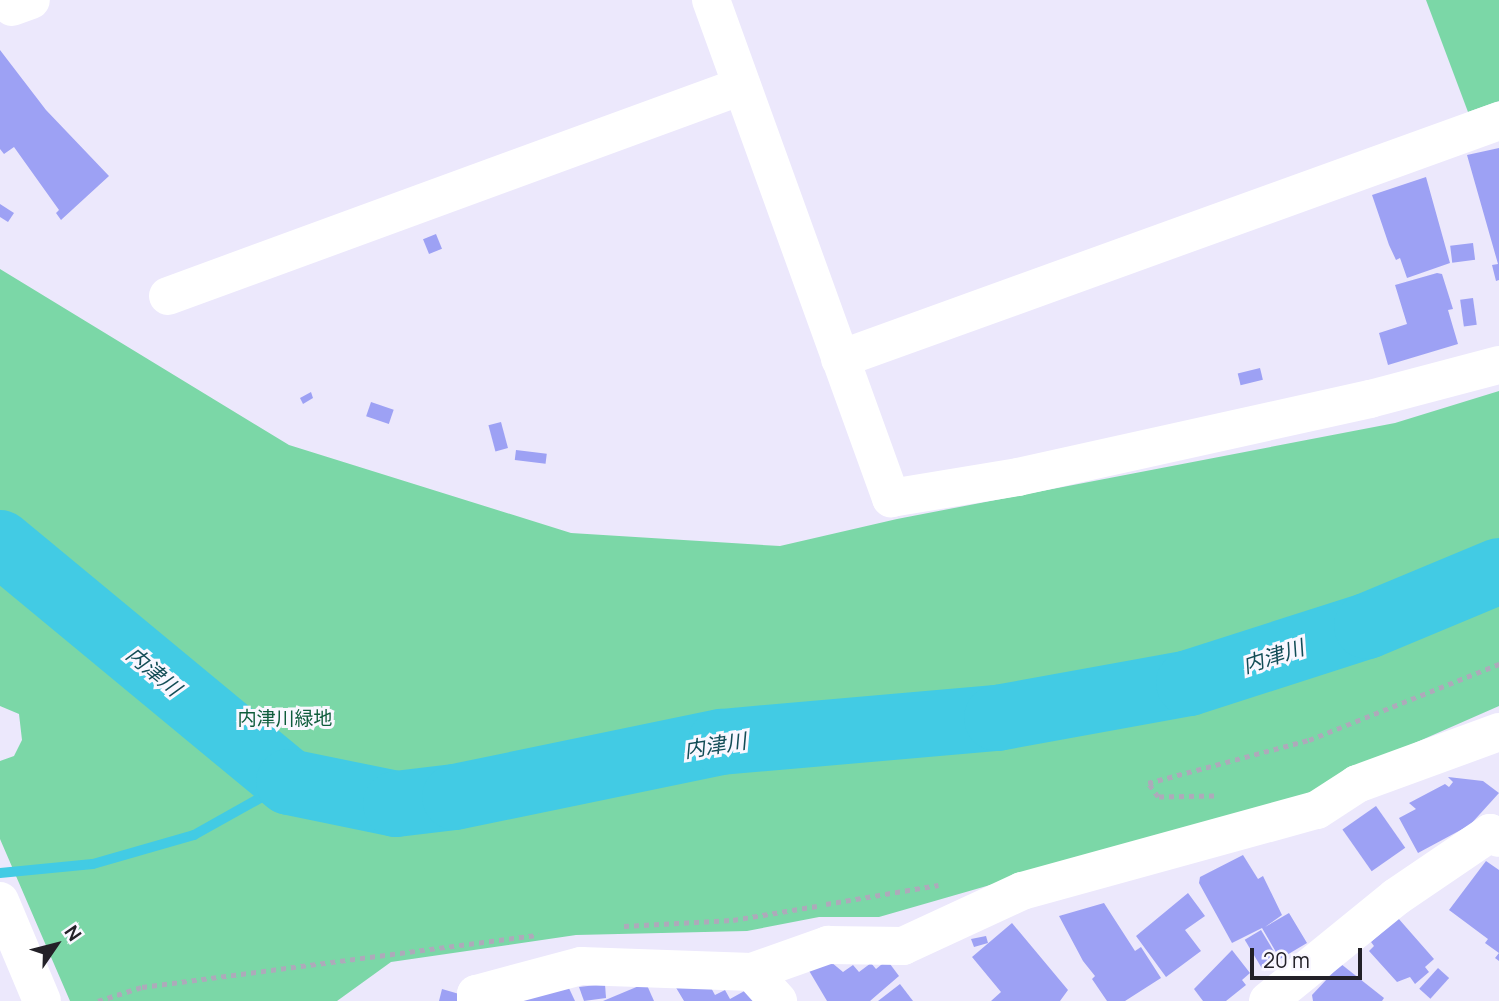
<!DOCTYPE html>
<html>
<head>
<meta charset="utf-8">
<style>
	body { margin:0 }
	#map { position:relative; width:1499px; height:1001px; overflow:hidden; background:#ece8fc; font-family:Manrope,"Noto Sans JP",sans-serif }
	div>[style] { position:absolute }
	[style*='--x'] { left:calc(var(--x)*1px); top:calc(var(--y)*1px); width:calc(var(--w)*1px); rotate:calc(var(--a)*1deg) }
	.green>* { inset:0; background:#7bd7a7 }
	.stream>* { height:10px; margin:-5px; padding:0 5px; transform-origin:5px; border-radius:5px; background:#42cbe4 }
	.river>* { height:66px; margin:-33px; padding:0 33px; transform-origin:33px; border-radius:33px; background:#42cbe4 }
	.building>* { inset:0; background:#9da1f4; transform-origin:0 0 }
	.path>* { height:4.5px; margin-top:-2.25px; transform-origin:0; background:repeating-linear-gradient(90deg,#adaaba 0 5px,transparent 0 10px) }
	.minor>* { height:38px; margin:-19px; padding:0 19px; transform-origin:19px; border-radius:19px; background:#fff }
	span { translate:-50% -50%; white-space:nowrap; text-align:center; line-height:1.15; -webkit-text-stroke:6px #f9f7ff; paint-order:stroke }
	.park-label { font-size:19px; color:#0e5c3b }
	.water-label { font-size:21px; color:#134d57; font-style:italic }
	.north { position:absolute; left:21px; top:910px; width:70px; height:70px; -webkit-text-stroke:5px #f9f7ff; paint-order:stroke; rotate:55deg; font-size:19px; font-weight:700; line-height:28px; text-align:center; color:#232128 }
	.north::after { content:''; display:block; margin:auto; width:24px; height:32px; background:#232128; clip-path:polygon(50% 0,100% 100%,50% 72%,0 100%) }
	.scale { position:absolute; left:1250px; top:948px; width:112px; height:32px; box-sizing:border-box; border:4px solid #232128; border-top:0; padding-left:9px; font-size:21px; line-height:24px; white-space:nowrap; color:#232128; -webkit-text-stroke:5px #f9f7ff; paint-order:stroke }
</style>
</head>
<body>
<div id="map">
	<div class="green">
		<i style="clip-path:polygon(1426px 0,1499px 0,1499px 101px,1468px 112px)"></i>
		<i style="clip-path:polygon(0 269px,289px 445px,571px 533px,780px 546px,897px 519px,1395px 423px,1499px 391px,1499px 706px,1326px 782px,1312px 803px,1011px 879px,879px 917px,819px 917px,747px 931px,576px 935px,391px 962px,337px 1001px,70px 1001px,0 839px,0 761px,14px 756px,22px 740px,19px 714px,0 706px)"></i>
	</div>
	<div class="stream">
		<i style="--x:0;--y:873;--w:93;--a:-5.5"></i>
		<i style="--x:93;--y:864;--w:105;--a:-16"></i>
		<i style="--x:194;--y:835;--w:109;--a:-29.2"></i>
	</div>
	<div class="river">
		<i style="--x:0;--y:543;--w:375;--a:39.6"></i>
		<i style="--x:289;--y:782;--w:109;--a:11.6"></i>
		<i style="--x:396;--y:804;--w:59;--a:-6.8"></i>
		<i style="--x:455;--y:797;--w:272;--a:-11.7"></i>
		<i style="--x:721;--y:742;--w:277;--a:-5"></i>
		<i style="--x:997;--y:718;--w:195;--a:-10.3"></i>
		<i style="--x:1189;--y:683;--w:187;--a:-17.8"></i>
		<i style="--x:1367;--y:626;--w:143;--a:-22.6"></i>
	</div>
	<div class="building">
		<i style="clip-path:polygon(0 50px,46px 110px,109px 176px,61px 220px,56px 213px,59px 210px,14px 147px,4px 154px,0 149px)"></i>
		<i style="clip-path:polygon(1499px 148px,1499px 280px,1496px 281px,1492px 265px,1498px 264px,1467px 155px)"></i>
		<i style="clip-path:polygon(1426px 177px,1450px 263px,1407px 278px,1400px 258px,1396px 260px,1389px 245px,1372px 195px)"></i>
		<i style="clip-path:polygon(0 204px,14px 213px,8px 222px,0 217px)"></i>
		<i style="left:436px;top:234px;width:16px;height:14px;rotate:68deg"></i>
		<i style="left:1473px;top:243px;width:17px;height:23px;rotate:83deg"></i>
		<i style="clip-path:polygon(1437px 273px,1442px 274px,1453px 309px,1448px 310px,1458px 344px,1388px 365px,1379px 333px,1407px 324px,1395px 285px)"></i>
		<i style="left:1473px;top:298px;width:27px;height:13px;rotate:82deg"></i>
		<i style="left:1260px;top:368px;width:12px;height:23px;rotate:76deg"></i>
		<i style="clip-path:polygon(311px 392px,313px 398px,303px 404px,300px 398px)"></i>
		<i style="left:371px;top:402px;width:24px;height:15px;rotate:19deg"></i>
		<i style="left:501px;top:422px;width:27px;height:13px;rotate:75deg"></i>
		<i style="left:516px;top:450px;width:31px;height:10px;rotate:7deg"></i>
		<i style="clip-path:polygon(1448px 777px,1483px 781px,1499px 793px,1470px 825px,1418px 853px,1399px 818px,1416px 809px,1409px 803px,1445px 784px,1449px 787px,1453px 782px)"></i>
		<i style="left:1376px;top:806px;width:51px;height:41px;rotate:55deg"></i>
		<i style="clip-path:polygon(1243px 855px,1258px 879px,1263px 876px,1282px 915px,1265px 927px,1289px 913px,1307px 943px,1280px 959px,1262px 928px,1232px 943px,1199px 883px,1200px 877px)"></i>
		<i style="clip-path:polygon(1486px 861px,1499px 870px,1499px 961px,1495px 958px,1499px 953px,1485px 943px,1488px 939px,1449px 910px)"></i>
		<i style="clip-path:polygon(1188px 893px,1205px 916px,1185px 930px,1201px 951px,1166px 977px,1136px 936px)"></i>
		<i style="clip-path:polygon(1104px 903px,1135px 951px,1141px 947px,1161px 978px,1125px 1001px,1107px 1001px,1092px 979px,1098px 973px,1095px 976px,1083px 961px,1059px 916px)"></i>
		<i style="clip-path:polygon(1398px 918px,1434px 959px,1425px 967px,1429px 972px,1415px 984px,1410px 977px,1397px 982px,1369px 951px,1374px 946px,1371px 942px)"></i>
		<i style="clip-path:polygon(1012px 923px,1068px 990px,1060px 1001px,991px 1001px,1001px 992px,972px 957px)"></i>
		<i style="left:1261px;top:930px;width:35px;height:19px;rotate:59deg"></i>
		<i style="clip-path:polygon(986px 936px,988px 943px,974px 947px,971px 939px)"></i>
		<i style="clip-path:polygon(1232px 950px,1250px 973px,1242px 980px,1246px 985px,1226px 1001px,1203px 1001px,1194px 989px)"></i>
		<i style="clip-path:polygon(887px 960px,899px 976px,870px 1001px,827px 1001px,808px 969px,831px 962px,843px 972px,853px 965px,859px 972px,871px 963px,876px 969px)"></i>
		<i style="clip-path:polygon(1341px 964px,1384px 998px,1382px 1001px,1313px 1001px,1312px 995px)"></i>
		<i style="left:1438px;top:968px;width:15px;height:28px;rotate:42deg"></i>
		<i style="clip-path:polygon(646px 983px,654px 1001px,603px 1001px)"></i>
		<i style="clip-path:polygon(567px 984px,575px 1001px,496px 1001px)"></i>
		<i style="clip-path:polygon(605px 984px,606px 998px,584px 1001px,579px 987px)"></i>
		<i style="clip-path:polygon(709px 984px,715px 995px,725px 990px,730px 999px,748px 989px,754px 1001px,684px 1001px,675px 986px)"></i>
		<i style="clip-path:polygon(900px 984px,913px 1001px,878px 1001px)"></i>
		<i style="clip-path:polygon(442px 989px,466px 996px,464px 1001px,439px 1001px)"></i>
	</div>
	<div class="path">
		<i style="--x:1214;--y:796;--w:56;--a:179"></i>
		<i style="--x:1158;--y:797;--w:17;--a:-126"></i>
		<i style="--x:1148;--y:783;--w:167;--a:-15"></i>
		<i style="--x:1309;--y:740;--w:205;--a:-21.8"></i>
		<i style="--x:826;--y:904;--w:114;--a:-9.6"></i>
		<i style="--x:624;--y:926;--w:109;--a:-3.2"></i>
		<i style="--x:733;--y:920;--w:85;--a:-9.5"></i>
		<i style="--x:98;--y:1001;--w:46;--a:-17.7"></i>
		<i style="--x:142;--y:987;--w:400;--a:-7.5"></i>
	</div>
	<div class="minor">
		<i style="--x:711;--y:0;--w:530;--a:70.13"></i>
		<i style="--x:891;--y:498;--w:129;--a:-9.4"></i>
		<i style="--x:1018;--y:477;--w:361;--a:-12.5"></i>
		<i style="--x:1370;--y:399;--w:133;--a:-14.8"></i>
		<i style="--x:12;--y:7;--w:20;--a:-20"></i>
		<i style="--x:168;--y:296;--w:611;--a:-20.1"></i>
		<i style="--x:840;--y:359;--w:701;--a:-19.86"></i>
		<i style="--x:0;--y:901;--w:108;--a:67.2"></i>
		<i style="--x:752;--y:972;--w:39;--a:48"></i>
		<i style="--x:476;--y:1001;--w:7;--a:-90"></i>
		<i style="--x:476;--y:994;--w:109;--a:-14.9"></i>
		<i style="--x:581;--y:966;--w:171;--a:2"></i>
		<i style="--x:752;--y:972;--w:81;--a:-19.6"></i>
		<i style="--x:828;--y:945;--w:75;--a:0.8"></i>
		<i style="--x:903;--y:946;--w:131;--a:-24.8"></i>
		<i style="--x:1022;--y:891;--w:306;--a:-15.4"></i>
		<i style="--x:1317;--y:810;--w:48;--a:-33"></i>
		<i style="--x:1357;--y:784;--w:151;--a:-20.1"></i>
		<i style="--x:1268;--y:1001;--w:165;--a:-39.1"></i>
		<i style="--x:1396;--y:897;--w:114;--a:-34.2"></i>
		<i style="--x:1490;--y:833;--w:10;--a:29"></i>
	</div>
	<div class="park-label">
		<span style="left:285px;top:719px">内津川緑地</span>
	</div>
	<div class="water-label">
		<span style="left:1273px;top:656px;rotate:-18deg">内津川</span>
		<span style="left:154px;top:671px;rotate:40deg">内津川</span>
		<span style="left:715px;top:745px;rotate:-9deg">内津川</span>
	</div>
	<div class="north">N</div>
	<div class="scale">20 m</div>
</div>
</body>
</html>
